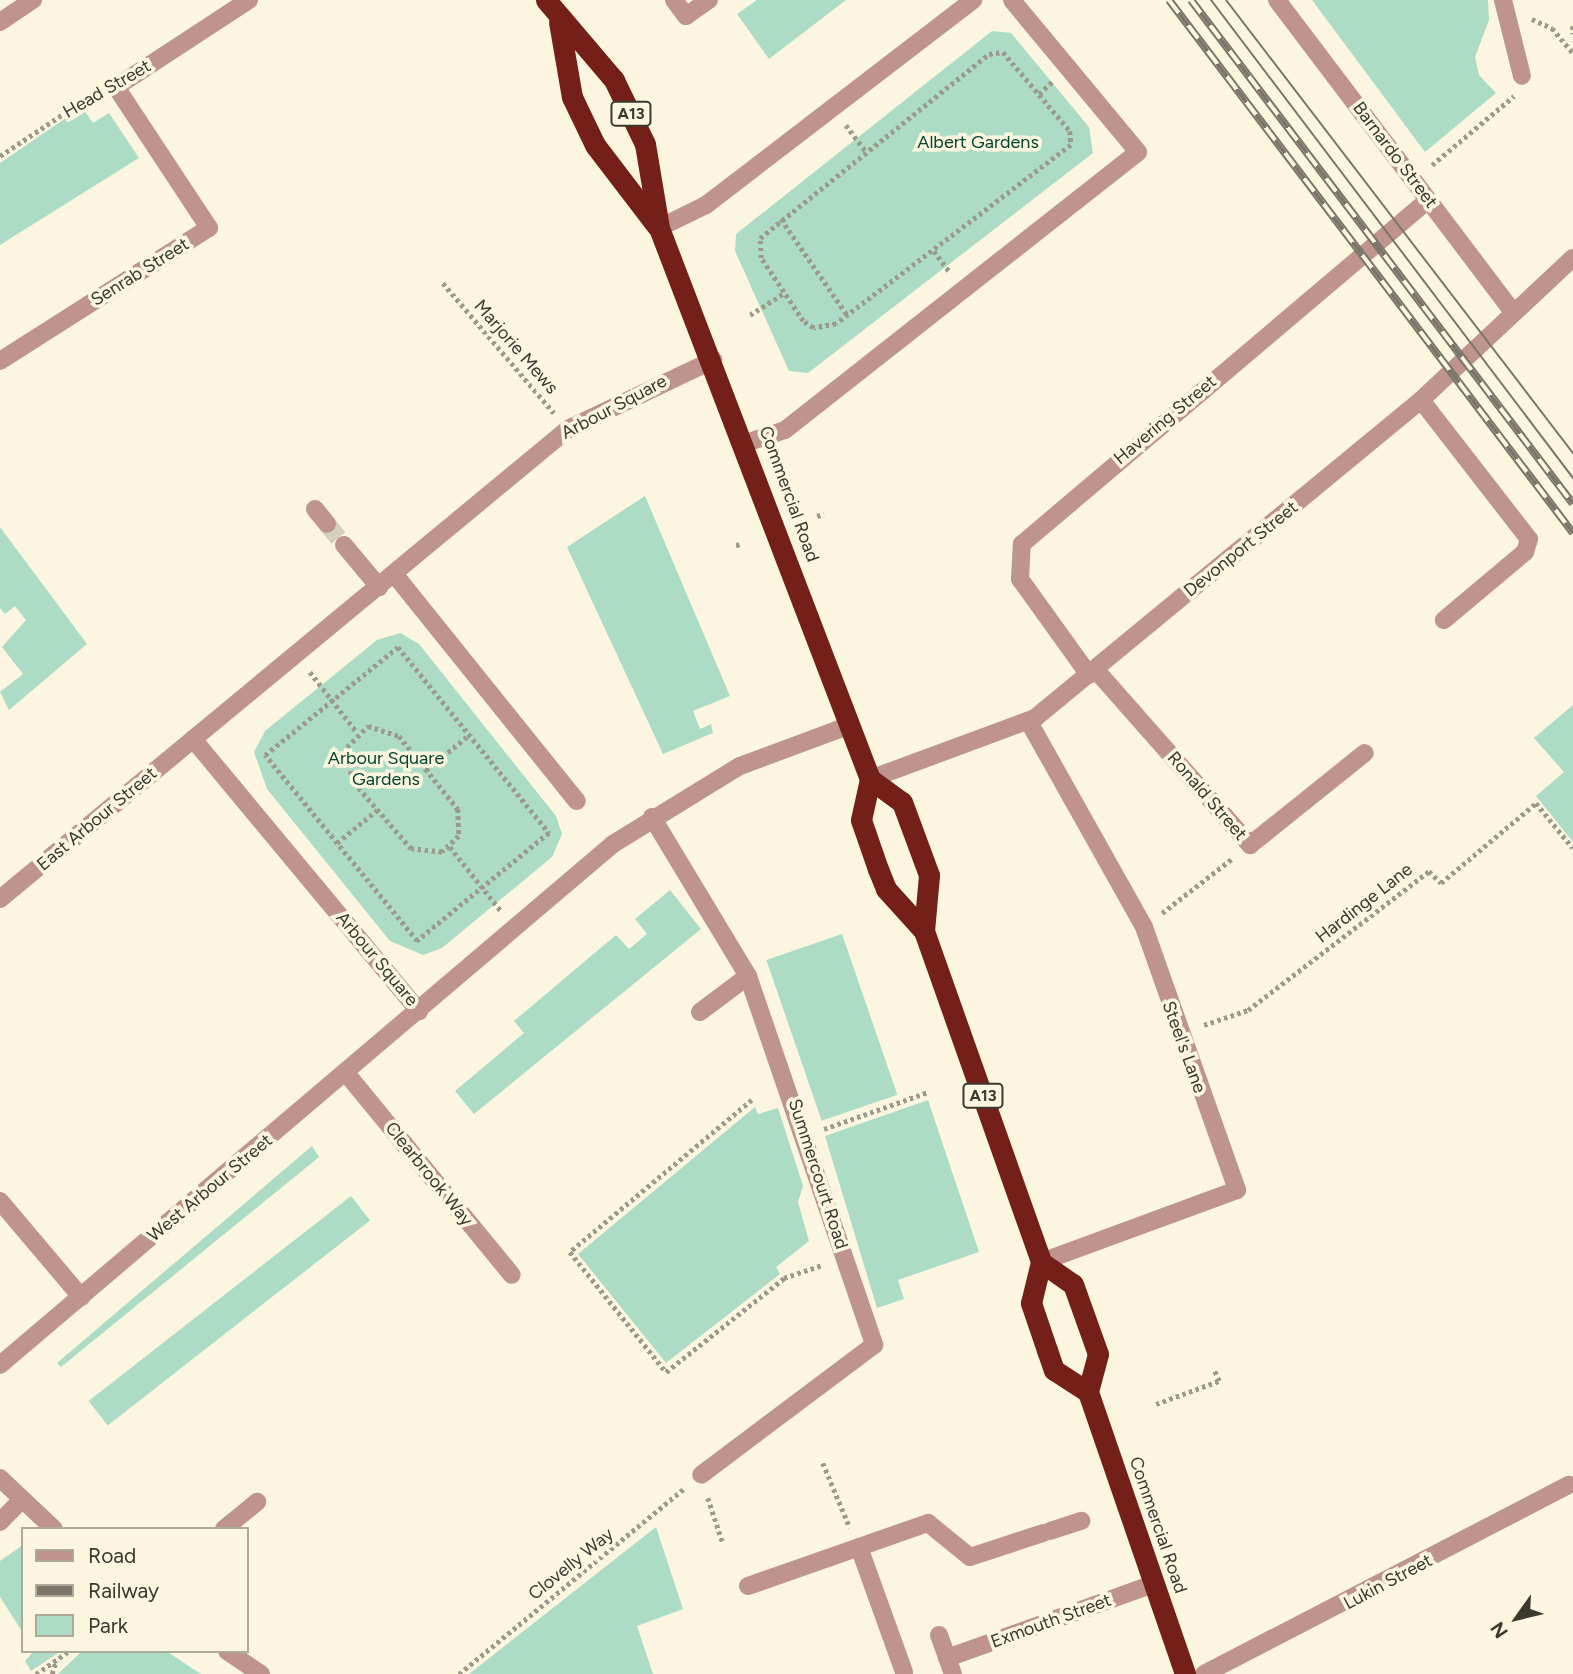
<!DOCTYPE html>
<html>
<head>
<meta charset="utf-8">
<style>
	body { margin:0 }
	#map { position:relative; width:1573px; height:1674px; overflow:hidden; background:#fcf6e0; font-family:Figtree,sans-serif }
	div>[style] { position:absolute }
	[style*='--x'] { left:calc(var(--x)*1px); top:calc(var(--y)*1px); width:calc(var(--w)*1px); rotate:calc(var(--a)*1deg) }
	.green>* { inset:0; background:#acdcc5; transform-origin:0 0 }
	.minor-tunnel>* { height:18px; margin-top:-9px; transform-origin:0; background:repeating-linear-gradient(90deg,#d5d0bd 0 18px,transparent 0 27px) }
	.path>* { height:4.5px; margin-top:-2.25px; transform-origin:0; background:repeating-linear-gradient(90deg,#9e9a8b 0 3.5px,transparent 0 7px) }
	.minor>* { height:18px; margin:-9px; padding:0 9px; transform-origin:9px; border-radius:9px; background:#bf948d }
	.highway>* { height:21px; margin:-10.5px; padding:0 10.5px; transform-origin:10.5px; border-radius:10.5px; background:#741f17 }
	.tram>* { height:2px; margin:-1px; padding:0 1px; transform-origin:1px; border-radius:1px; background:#7a776a }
	.rail>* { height:8px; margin-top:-4px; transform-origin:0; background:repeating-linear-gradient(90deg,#fcf6e0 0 16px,#7a776a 0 32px); box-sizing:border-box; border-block:2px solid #7a776a }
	span { translate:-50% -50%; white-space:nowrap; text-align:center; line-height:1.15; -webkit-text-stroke:7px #fcf6e0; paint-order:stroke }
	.shield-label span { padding:2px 5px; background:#fcf6e0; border:2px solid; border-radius:5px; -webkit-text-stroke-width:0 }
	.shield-label { font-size:16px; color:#3a382f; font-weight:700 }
	.street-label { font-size:18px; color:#3a382f }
	.park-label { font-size:18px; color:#01442f }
	.legend { position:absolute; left:21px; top:1527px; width:228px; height:126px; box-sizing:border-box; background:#fcf6e0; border:2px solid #aeaa99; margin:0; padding:9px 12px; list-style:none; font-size:21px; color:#3a382f }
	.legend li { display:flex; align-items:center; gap:14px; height:35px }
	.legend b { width:35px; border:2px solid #aeaa99 }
	.north { position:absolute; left:1482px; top:1583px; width:70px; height:70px; -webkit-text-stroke:5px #fcf6e0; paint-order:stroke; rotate:236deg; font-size:19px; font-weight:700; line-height:28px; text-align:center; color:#3a382f }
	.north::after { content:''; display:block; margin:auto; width:24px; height:32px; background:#3a382f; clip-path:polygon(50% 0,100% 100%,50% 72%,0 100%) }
</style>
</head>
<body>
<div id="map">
	<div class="green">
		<i style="clip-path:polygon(757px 0,846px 0,769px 59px,737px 14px)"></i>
		<i style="clip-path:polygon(1312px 0,1488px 0,1489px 20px,1475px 57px,1479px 75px,1496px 93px,1425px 152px)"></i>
		<i style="clip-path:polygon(992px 31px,1011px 33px,1089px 127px,1093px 153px,808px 373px,789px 371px,735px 251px,736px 234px)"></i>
		<i style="clip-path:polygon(82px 107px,93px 123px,109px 113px,139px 158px,0 245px,0 163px)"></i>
		<i style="clip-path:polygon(645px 496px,730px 696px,693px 711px,700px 729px,711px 724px,713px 733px,663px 754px,567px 547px)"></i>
		<i style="clip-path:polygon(0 527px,87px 644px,9px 710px,0 692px,23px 674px,2px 647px,26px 620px,15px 606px,5px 614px,0 608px)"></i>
		<i style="clip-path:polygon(400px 633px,419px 644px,556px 816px,562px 834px,552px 857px,442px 948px,423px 955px,390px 941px,267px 789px,254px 752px,265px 731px,377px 640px)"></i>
		<i style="clip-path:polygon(1573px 705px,1573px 842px,1536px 796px,1564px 772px,1534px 738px)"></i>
		<i style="clip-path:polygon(670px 890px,701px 929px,474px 1114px,455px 1091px,524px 1033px,514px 1021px,616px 935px,629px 949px,647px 934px,635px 919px)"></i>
		<i style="left:842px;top:934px;width:170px;height:80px;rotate:71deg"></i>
		<i style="clip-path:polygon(928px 1100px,979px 1252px,898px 1280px,904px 1299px,877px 1308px,825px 1136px)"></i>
		<i style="clip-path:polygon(755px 1107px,758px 1114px,778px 1108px,803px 1186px,798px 1202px,809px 1241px,776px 1267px,780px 1274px,666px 1363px,578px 1254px)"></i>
		<i style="clip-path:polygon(312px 1146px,319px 1157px,61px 1367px,57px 1363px)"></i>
		<i style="left:351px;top:1196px;width:31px;height:333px;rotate:52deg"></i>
		<i style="clip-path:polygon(656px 1527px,683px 1609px,637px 1626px,653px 1674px,469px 1674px)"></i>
		<i style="clip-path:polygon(23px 1545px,23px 1633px,0 1597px,0 1561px)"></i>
		<i style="clip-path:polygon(34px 1651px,61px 1651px,31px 1671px,25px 1661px)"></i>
		<i style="clip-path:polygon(82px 1651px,166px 1651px,201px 1674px,58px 1674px)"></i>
	</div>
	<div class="minor-tunnel">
		<i style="--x:327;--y:524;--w:27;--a:51"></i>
	</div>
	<div class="path">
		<i style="--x:1532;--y:19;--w:22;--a:24"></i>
		<i style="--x:1552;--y:28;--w:33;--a:50"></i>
		<i style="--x:1573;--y:26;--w:8;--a:90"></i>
		<i style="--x:1003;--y:52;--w:104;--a:49.7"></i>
		<i style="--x:1070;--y:131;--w:14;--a:86"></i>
		<i style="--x:1071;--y:145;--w:295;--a:142.7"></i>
		<i style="--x:836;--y:324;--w:23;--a:170"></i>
		<i style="--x:813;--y:328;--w:12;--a:-145"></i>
		<i style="--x:803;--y:321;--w:76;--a:-123.7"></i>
		<i style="--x:761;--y:258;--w:20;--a:-93"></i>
		<i style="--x:760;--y:238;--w:294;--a:-38.8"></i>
		<i style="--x:989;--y:54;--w:14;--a:-8"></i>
		<i style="--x:1039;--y:94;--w:18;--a:-43"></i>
		<i style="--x:846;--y:125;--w:34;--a:53"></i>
		<i style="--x:0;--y:156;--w:114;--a:-33.6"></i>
		<i style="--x:1432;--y:165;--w:107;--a:-40.1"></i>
		<i style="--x:781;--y:219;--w:118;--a:55.4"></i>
		<i style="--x:934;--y:251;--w:26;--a:53"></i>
		<i style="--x:443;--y:283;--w:171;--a:49.5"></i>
		<i style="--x:750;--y:315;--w:40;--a:-32.9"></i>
		<i style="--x:817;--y:516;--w:7;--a:-16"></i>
		<i style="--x:736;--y:545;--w:6;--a:-9"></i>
		<i style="--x:398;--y:647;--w:240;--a:50.9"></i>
		<i style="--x:549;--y:833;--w:171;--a:140.7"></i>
		<i style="--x:417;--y:941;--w:240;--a:-129.3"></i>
		<i style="--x:265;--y:755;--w:171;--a:-39.1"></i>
		<i style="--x:310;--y:672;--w:75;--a:52.1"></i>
		<i style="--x:368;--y:726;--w:33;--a:18"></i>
		<i style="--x:399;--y:736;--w:94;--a:51.1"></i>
		<i style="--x:458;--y:809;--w:27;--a:88"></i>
		<i style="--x:459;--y:836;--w:23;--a:137"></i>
		<i style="--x:442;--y:852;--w:31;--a:-174"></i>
		<i style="--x:411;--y:849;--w:90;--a:-130.9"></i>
		<i style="--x:352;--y:781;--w:34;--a:-98"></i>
		<i style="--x:347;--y:747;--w:30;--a:-45"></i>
		<i style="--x:426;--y:770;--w:55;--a:-39.1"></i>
		<i style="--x:337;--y:843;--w:52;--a:-39.5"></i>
		<i style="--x:450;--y:847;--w:82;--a:51.4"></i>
		<i style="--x:1162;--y:913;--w:90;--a:-37.8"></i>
		<i style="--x:1204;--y:1025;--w:46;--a:-18.8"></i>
		<i style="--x:1248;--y:1010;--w:228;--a:-37.5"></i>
		<i style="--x:1429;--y:871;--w:17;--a:45"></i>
		<i style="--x:1441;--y:883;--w:124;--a:-40.1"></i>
		<i style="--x:1536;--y:803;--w:58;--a:50.6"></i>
		<i style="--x:752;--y:1100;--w:237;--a:140.1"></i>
		<i style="--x:570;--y:1252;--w:154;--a:51.3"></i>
		<i style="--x:666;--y:1372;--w:151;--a:-38.5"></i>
		<i style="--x:784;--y:1278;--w:40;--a:-18.9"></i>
		<i style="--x:824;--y:1129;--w:110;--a:-19.6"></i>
		<i style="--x:1156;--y:1404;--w:67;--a:-20.1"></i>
		<i style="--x:1219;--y:1381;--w:12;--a:-114"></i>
		<i style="--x:823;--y:1463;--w:70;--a:67.4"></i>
		<i style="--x:708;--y:1498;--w:47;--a:71.6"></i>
		<i style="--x:36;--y:1674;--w:40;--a:-34.9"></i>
		<i style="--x:52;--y:1674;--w:14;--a:-73"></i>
		<i style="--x:459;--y:1674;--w:293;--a:-39.5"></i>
	</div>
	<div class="minor">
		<i style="--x:674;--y:0;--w:20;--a:53"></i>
		<i style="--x:686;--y:16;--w:28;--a:-35"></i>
		<i style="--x:1277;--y:0;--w:390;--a:52.9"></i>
		<i style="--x:1503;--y:0;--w:78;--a:76"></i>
		<i style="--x:0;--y:22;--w:40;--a:-34"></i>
		<i style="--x:659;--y:228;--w:52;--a:-26.1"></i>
		<i style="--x:706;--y:205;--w:337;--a:-37.5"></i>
		<i style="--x:0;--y:361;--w:248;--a:-32.5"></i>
		<i style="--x:209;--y:228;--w:169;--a:-123.4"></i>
		<i style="--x:116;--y:87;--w:159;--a:-33.2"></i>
		<i style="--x:1421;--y:400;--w:176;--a:52.2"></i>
		<i style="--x:1529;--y:539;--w:14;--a:107"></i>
		<i style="--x:1525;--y:552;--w:106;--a:140"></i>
		<i style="--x:746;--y:443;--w:41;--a:-18.4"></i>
		<i style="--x:785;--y:430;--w:449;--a:-38.2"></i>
		<i style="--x:1138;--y:152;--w:197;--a:-129.7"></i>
		<i style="--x:315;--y:509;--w:19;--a:51"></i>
		<i style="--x:344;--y:545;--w:55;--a:50.2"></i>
		<i style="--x:395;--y:575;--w:290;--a:51.2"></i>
		<i style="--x:1095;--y:669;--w:235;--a:48.6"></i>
		<i style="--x:1250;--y:845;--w:147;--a:-38.7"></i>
		<i style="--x:1089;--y:675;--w:118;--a:-125.7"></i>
		<i style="--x:1020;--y:579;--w:35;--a:-87"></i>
		<i style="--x:1022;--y:544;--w:532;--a:-40.27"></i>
		<i style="--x:1029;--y:722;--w:235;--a:60.7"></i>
		<i style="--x:1144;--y:927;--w:279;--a:70.5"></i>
		<i style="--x:1237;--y:1190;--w:209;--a:159.8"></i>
		<i style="--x:193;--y:739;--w:354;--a:50.3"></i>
		<i style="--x:870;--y:779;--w:176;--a:-20.3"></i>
		<i style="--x:1035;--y:718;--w:500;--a:-39.48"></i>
		<i style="--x:1421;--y:400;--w:208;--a:-43.1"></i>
		<i style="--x:652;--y:817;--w:186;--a:58.9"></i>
		<i style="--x:748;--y:976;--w:390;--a:71.1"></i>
		<i style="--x:874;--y:1345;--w:216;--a:143.1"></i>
		<i style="--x:0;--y:899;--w:737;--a:-39.61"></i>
		<i style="--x:568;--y:429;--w:161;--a:-25.4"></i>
		<i style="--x:700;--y:1012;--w:60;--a:-36.9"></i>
		<i style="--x:346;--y:1073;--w:261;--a:50.6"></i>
		<i style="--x:0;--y:1201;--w:126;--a:49.8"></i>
		<i style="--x:0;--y:1365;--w:804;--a:-40.36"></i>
		<i style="--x:613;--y:844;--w:149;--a:-31.6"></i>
		<i style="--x:740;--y:766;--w:117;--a:-20.4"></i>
		<i style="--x:0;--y:1478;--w:74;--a:43.4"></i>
		<i style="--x:0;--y:1522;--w:30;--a:-46"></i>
		<i style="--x:224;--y:1529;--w:43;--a:-39.3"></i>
		<i style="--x:1050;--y:1531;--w:33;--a:-18"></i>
		<i style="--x:859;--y:1547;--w:133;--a:70.2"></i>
		<i style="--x:748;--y:1586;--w:191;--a:-19.3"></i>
		<i style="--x:928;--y:1523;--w:54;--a:39"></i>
		<i style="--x:970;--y:1557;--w:77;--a:-18.2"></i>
		<i style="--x:939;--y:1635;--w:41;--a:70.3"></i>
		<i style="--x:227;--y:1651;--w:41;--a:34.1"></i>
		<i style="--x:947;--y:1658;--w:220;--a:-19.7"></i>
		<i style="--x:1204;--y:1674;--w:411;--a:-27.4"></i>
	</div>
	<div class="highway">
		<i style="--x:546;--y:0;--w:105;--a:49.6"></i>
		<i style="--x:614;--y:80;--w:71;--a:64.2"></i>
		<i style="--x:645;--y:144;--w:85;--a:80.5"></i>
		<i style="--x:659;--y:228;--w:590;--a:69.05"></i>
		<i style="--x:870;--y:779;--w:42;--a:102.4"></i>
		<i style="--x:861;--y:820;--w:52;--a:70.9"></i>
		<i style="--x:878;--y:869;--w:22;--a:68"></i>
		<i style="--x:886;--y:889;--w:57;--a:47.9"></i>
		<i style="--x:924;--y:931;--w:351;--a:70.5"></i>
		<i style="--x:1041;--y:1262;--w:42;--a:103.7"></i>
		<i style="--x:1031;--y:1303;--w:50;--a:71.2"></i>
		<i style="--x:1047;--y:1350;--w:21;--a:71"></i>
		<i style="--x:1054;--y:1370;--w:40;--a:32.9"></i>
		<i style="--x:559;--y:22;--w:76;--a:80.2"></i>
		<i style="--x:572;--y:97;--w:53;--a:64.4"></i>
		<i style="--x:595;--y:145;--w:102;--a:52.6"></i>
		<i style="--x:870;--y:779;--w:39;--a:36"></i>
		<i style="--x:902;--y:802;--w:78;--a:69.7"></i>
		<i style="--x:929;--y:875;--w:56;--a:95.1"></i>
		<i style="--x:1041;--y:1262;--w:39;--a:35"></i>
		<i style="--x:1073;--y:1284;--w:74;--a:70.3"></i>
		<i style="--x:1098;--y:1354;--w:39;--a:105"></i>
		<i style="--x:1088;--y:1392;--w:298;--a:71"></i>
	</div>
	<div class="tram">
		<i style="--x:1211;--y:0;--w:600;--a:52.86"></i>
		<i style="--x:1226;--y:0;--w:571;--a:52.55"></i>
	</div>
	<div class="rail">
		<i style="--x:1169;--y:0;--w:669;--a:52.84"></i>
		<i style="--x:1191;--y:0;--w:632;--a:52.84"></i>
	</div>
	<div class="shield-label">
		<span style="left:631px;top:114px">A13</span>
		<span style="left:983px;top:1096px">A13</span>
	</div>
	<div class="street-label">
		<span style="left:107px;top:89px;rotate:-30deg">Head Street</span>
		<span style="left:1395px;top:155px;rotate:53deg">Barnardo Street</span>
		<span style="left:140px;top:272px;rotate:-32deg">Senrab Street</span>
		<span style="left:516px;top:347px;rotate:49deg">Marjorie Mews</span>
		<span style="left:614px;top:407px;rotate:-28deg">Arbour Square</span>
		<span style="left:1165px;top:420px;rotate:-40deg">Havering Street</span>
		<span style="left:789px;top:494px;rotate:70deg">Commercial Road</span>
		<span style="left:1241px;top:549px;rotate:-39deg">Devonport Street</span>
		<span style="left:1207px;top:796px;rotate:49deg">Ronald Street</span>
		<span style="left:97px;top:819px;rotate:-40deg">East Arbour Street</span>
		<span style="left:1364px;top:903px;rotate:-38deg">Hardinge Lane</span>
		<span style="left:377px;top:959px;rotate:50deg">Arbour Square</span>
		<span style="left:1184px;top:1047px;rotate:70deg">Steel's Lane</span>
		<span style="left:429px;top:1174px;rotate:51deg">Clearbrook Way</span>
		<span style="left:818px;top:1174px;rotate:72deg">Summercourt Road</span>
		<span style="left:210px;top:1188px;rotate:-40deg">West Arbour Street</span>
		<span style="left:1158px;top:1525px;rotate:71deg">Commercial Road</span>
		<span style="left:571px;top:1564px;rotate:-39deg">Clovelly Way</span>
		<span style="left:1388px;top:1582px;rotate:-28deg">Lukin Street</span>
		<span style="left:1051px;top:1621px;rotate:-20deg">Exmouth Street</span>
	</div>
	<div class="park-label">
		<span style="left:978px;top:142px">Albert Gardens</span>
		<span style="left:386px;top:769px">Arbour Square<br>Gardens</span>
	</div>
	<ul class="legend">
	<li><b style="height:9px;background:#bf948d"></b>Road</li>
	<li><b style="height:9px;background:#7a776a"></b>Railway</li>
	<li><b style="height:19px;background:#acdcc5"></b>Park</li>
	</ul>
	<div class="north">N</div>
</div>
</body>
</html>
